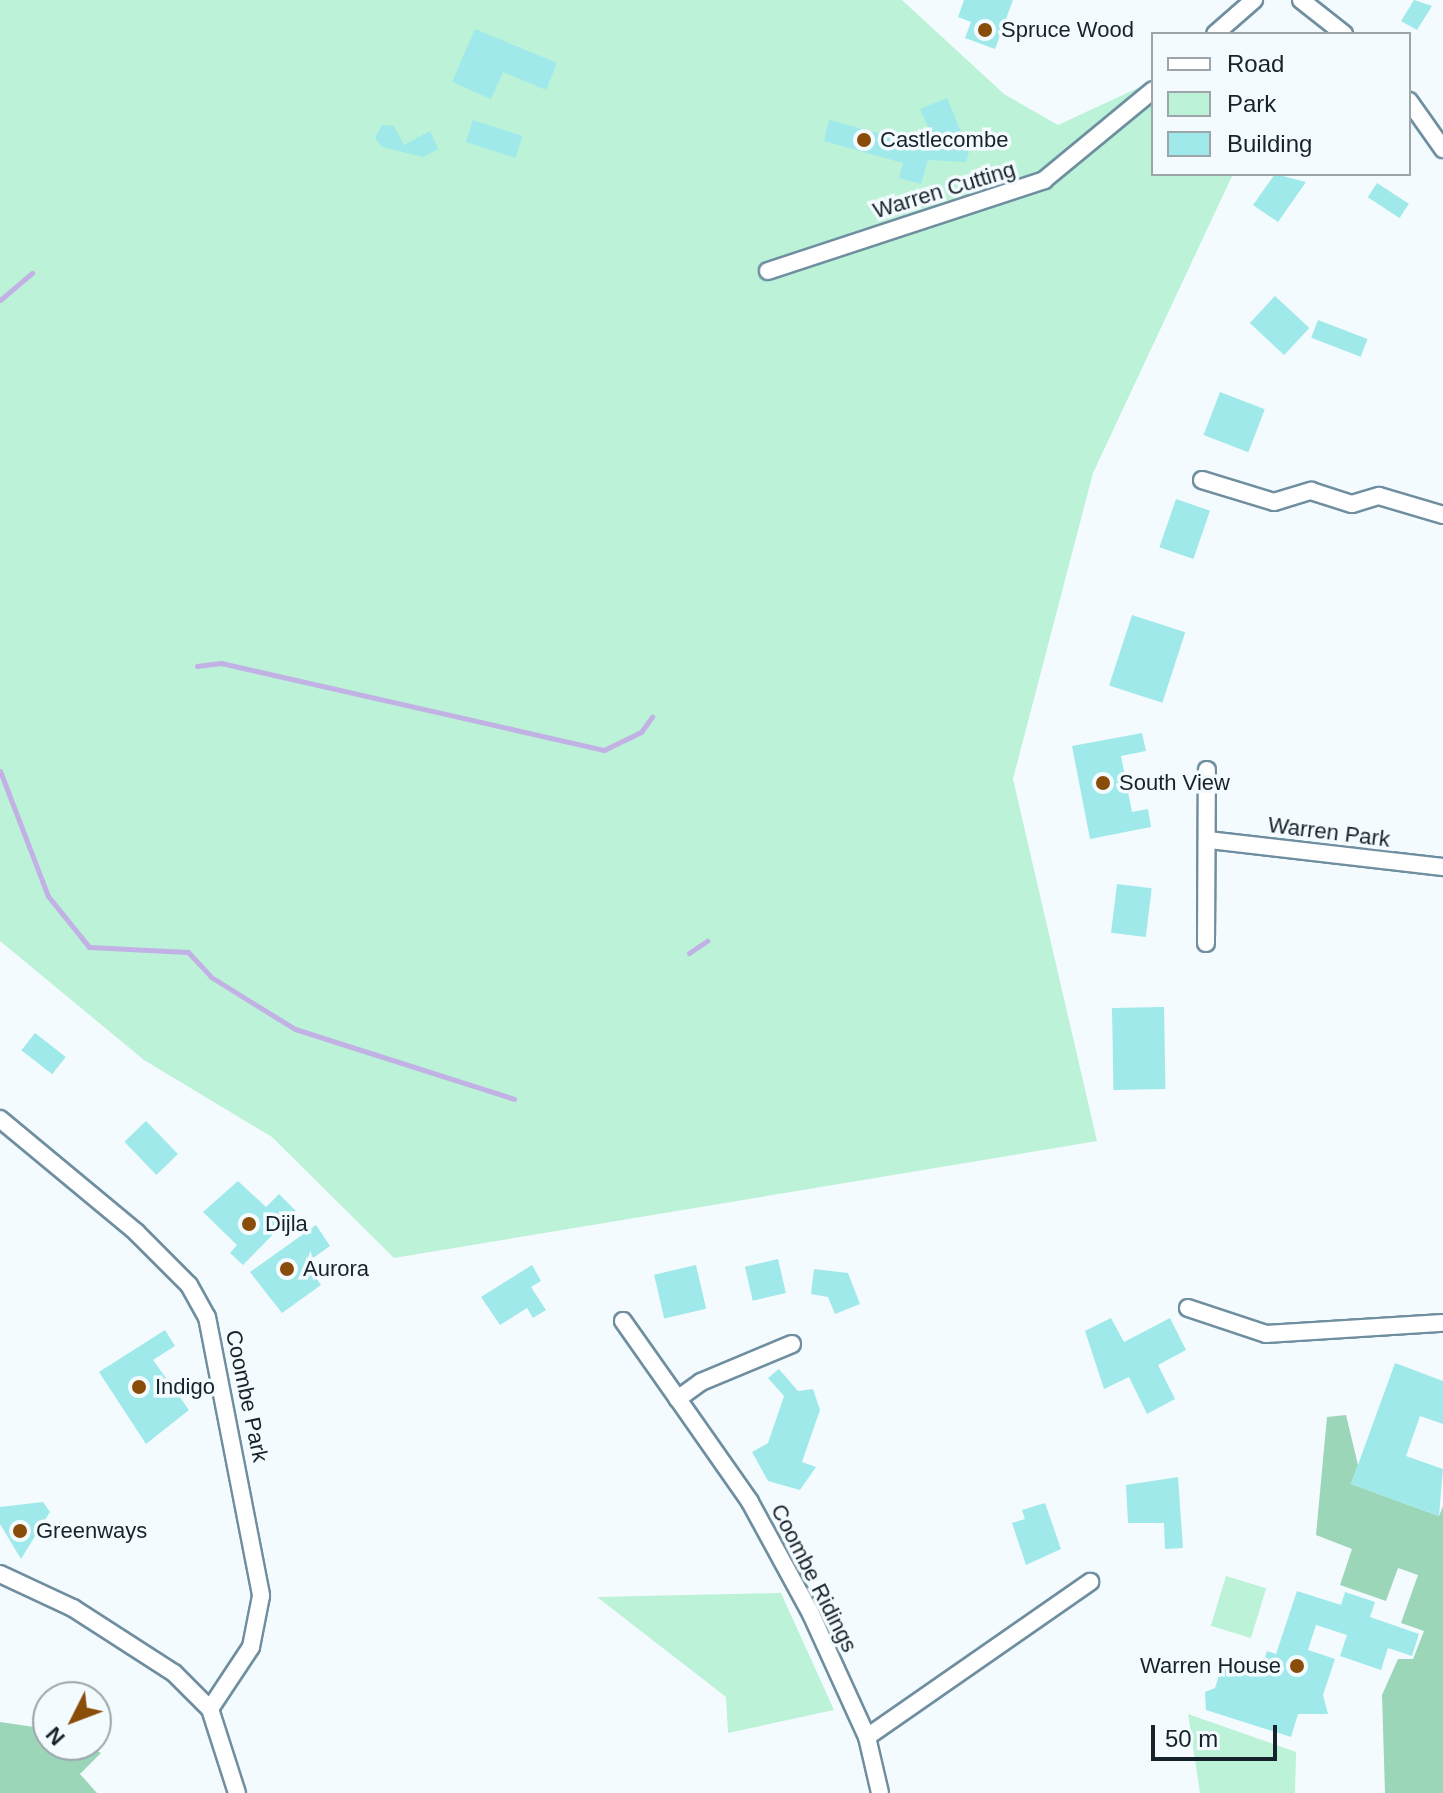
<!DOCTYPE html>
<html>
<head>
<meta charset="utf-8">
<style>
	body { margin:0 }
	#map { position:relative; width:1443px; height:1793px; overflow:hidden; background:#f4fbff; font-family:Helvetica,sans-serif }
	div>[style] { position:absolute }
	[style*='--x'] { left:calc(var(--x)*1px); top:calc(var(--y)*1px); width:calc(var(--w)*1px); rotate:calc(var(--a)*1deg) }
	.green>* { inset:0; background:#bcf2d7; transform-origin:0 0 }
	.forest>* { inset:0; background:#9bd6b9 }
	.stream>* { height:5px; margin:-2.5px; padding:0 2.5px; transform-origin:2.5px; border-radius:2.5px; background:#c2b1e4 }
	.building>* { inset:0; background:#9fe9ea; transform-origin:0 0 }
	.roads { filter:drop-shadow(2px 0 #6f8fa0) drop-shadow(-2px 0 #6f8fa0) drop-shadow(0 2px #6f8fa0) drop-shadow(0 -2px #6f8fa0) }
	.minor>* { height:16px; margin:-8px; padding:0 8px; transform-origin:8px; border-radius:8px; background:#fff }
	.dots>* { width:22px; height:22px; translate:-50% -50%; box-sizing:border-box; border:4px solid #f4fbff; border-radius:50% }
	span { translate:-50% -50%; white-space:nowrap; text-align:center; line-height:1.15; -webkit-text-stroke:7px #f4fbff; paint-order:stroke }
	.poi-label { font-size:22px; color:#16232a }
	.left { translate:0 -50%; text-align:left }
	.right { translate:-100% -50%; text-align:right }
	.street-label { font-size:22px; color:#16232a }
	.legend { position:absolute; left:1151px; top:32px; width:260px; height:144px; box-sizing:border-box; background:#f4fbff; border:2px solid #9ba5aa; margin:0; padding:10px 14px; list-style:none; font-size:24px; color:#16232a }
	.legend li { display:flex; align-items:center; gap:16px; height:40px }
	.legend b { width:40px; border:2px solid #9ba5aa }
	.north { position:absolute; left:32px; top:1681px; width:80px; height:80px; box-sizing:border-box; background:#f4fbff; border:2px solid #9ba5aa; border-radius:50%; rotate:228deg; font-size:22px; font-weight:700; line-height:32px; text-align:center; color:#16232a }
	.north::after { content:''; display:block; margin:auto; width:28px; height:36px; background:#894d09; clip-path:polygon(50% 0,100% 100%,50% 72%,0 100%) }
	.scale { position:absolute; left:1151px; top:1725px; width:126px; height:36px; box-sizing:border-box; border:4px solid #16232a; border-top:0; padding-left:10px; font-size:24px; line-height:28px; white-space:nowrap; color:#16232a; -webkit-text-stroke:6px #f4fbff; paint-order:stroke }
</style>
</head>
<body>
<div id="map">
	<div class="green">
		<i style="clip-path:polygon(0 0,902px 0,1004px 94px,1058px 125px,1153px 81px,1153px 174px,1233px 174px,1093px 473px,1013px 779px,1097px 1141px,394px 1258px,272px 1137px,144px 1060px,0 941px)"></i>
		<i style="left:1226px;top:1576px;width:42px;height:52px;rotate:17deg"></i>
		<i style="clip-path:polygon(781px 1593px,834px 1710px,728px 1733px,726px 1697px,597px 1597px)"></i>
		<i style="clip-path:polygon(1188px 1714px,1296px 1752px,1295px 1793px,1200px 1793px)"></i>
	</div>
	<div class="forest">
		<i style="clip-path:polygon(1346px 1415px,1358px 1465px,1351px 1484px,1439px 1516px,1443px 1506px,1443px 1793px,1385px 1793px,1382px 1695px,1398px 1659px,1413px 1659px,1424px 1631px,1401px 1623px,1418px 1575px,1398px 1568px,1386px 1601px,1340px 1585px,1352px 1549px,1316px 1535px,1327px 1417px)"></i>
		<i style="clip-path:polygon(0 1722px,48px 1729px,48px 1745px,86px 1745px,101px 1753px,80px 1774px,97px 1793px,0 1793px)"></i>
	</div>
	<div class="stream">
		<i style="--x:0;--y:300;--w:42;--a:-40.2"></i>
		<i style="--x:197;--y:666;--w:24;--a:-7"></i>
		<i style="--x:221;--y:663;--w:393;--a:12.8"></i>
		<i style="--x:604;--y:750;--w:41;--a:-25.9"></i>
		<i style="--x:641;--y:732;--w:19;--a:-54"></i>
		<i style="--x:0;--y:771;--w:134;--a:69"></i>
		<i style="--x:48;--y:896;--w:65;--a:51.2"></i>
		<i style="--x:89;--y:947;--w:99;--a:2.9"></i>
		<i style="--x:188;--y:952;--w:34;--a:47"></i>
		<i style="--x:211;--y:977;--w:99;--a:31.8"></i>
		<i style="--x:295;--y:1029;--w:230;--a:17.7"></i>
		<i style="--x:689;--y:953;--w:22;--a:-34"></i>
	</div>
	<div class="building">
		<i style="clip-path:polygon(964px 0,1013px 0,995px 49px,965px 38px,971px 22px,958px 17px)"></i>
		<i style="clip-path:polygon(1414px 0,1432px 6px,1417px 30px,1401px 21px)"></i>
		<i style="clip-path:polygon(475px 29px,557px 63px,546px 90px,503px 72px,491px 99px,452px 82px)"></i>
		<i style="clip-path:polygon(947px 98px,969px 152px,966px 162px,928px 160px,921px 184px,899px 178px,903px 163px,824px 141px,829px 120px,938px 149px,920px 109px)"></i>
		<i style="left:473px;top:120px;width:52px;height:23px;rotate:18deg"></i>
		<i style="clip-path:polygon(382px 125px,394px 126px,404px 145px,430px 131px,438px 149px,423px 157px,382px 147px,375px 138px)"></i>
		<i style="clip-path:polygon(1275px 174px,1306px 182px,1278px 222px,1253px 205px)"></i>
		<i style="left:1377px;top:183px;width:38px;height:17px;rotate:33deg"></i>
		<i style="left:1275px;top:296px;width:47px;height:37px;rotate:43deg"></i>
		<i style="left:1318px;top:320px;width:53px;height:19px;rotate:21deg"></i>
		<i style="left:1220px;top:392px;width:48px;height:46px;rotate:21deg"></i>
		<i style="left:1176px;top:499px;width:36px;height:51px;rotate:19deg"></i>
		<i style="left:1132px;top:615px;width:56px;height:74px;rotate:18deg"></i>
		<i style="clip-path:polygon(1142px 733px,1146px 751px,1121px 756px,1132px 812px,1148px 809px,1151px 827px,1090px 839px,1072px 746px)"></i>
		<i style="left:1117px;top:884px;width:35px;height:49px;rotate:7deg"></i>
		<i style="left:1164px;top:1007px;width:82px;height:52px;rotate:89deg"></i>
		<i style="left:35px;top:1033px;width:39px;height:22px;rotate:38deg"></i>
		<i style="left:146px;top:1121px;width:46px;height:30px;rotate:46deg"></i>
		<i style="clip-path:polygon(238px 1181px,266px 1207px,279px 1194px,296px 1211px,243px 1265px,230px 1253px,237px 1245px,203px 1212px)"></i>
		<i style="clip-path:polygon(316px 1225px,330px 1246px,306px 1263px,321px 1285px,282px 1313px,250px 1272px)"></i>
		<i style="left:778px;top:1259px;width:35px;height:34px;rotate:77deg"></i>
		<i style="clip-path:polygon(532px 1265px,541px 1281px,531px 1287px,546px 1310px,533px 1318px,527px 1308px,500px 1325px,481px 1297px)"></i>
		<i style="left:696px;top:1265px;width:45px;height:43px;rotate:77deg"></i>
		<i style="clip-path:polygon(814px 1269px,848px 1273px,860px 1304px,835px 1314px,828px 1297px,811px 1294px)"></i>
		<i style="clip-path:polygon(1111px 1318px,1124px 1342px,1170px 1318px,1186px 1350px,1158px 1365px,1175px 1399px,1147px 1414px,1129px 1377px,1104px 1389px,1085px 1331px)"></i>
		<i style="clip-path:polygon(165px 1330px,175px 1346px,153px 1360px,189px 1410px,146px 1444px,99px 1372px)"></i>
		<i style="clip-path:polygon(1395px 1363px,1443px 1381px,1443px 1424px,1420px 1416px,1406px 1456px,1443px 1469px,1439px 1516px,1351px 1484px)"></i>
		<i style="clip-path:polygon(779px 1369px,798px 1391px,813px 1389px,820px 1410px,802px 1462px,816px 1467px,800px 1490px,768px 1481px,752px 1452px,768px 1443px,784px 1396px,768px 1378px)"></i>
		<i style="clip-path:polygon(1178px 1477px,1183px 1548px,1165px 1549px,1164px 1523px,1128px 1523px,1126px 1485px)"></i>
		<i style="clip-path:polygon(43px 1502px,50px 1512px,21px 1559px,0 1524px,0 1507px)"></i>
		<i style="clip-path:polygon(1045px 1503px,1061px 1549px,1026px 1565px,1012px 1523px,1025px 1519px,1022px 1510px)"></i>
		<i style="clip-path:polygon(1297px 1591px,1341px 1605px,1345px 1592px,1375px 1602px,1370px 1617px,1419px 1634px,1412px 1656px,1388px 1648px,1381px 1670px,1340px 1656px,1347px 1635px,1316px 1625px,1308px 1650px,1335px 1659px,1323px 1695px,1328px 1714px,1298px 1714px,1291px 1737px,1206px 1710px,1205px 1692px,1215px 1688px,1223px 1663px,1260px 1675px,1267px 1651px,1276px 1654px)"></i>
	</div>
	<div class="roads">
		<div class="minor">
			<i style="--x:1301;--y:0;--w:55;--a:38.3"></i>
			<i style="--x:1215;--y:34;--w:52;--a:-41.1"></i>
			<i style="--x:1409;--y:101;--w:59;--a:54.7"></i>
			<i style="--x:768;--y:271;--w:291;--a:-18.2"></i>
			<i style="--x:1044;--y:180;--w:141;--a:-39.5"></i>
			<i style="--x:1202;--y:480;--w:75;--a:17"></i>
			<i style="--x:1274;--y:502;--w:39;--a:-17"></i>
			<i style="--x:1311;--y:491;--w:43;--a:17.6"></i>
			<i style="--x:1352;--y:504;--w:28;--a:-17"></i>
			<i style="--x:1379;--y:496;--w:67;--a:16.5"></i>
			<i style="--x:1209;--y:840;--w:236;--a:6.6"></i>
			<i style="--x:1206;--y:943;--w:173;--a:-89.7"></i>
			<i style="--x:0;--y:1119;--w:177;--a:39.7"></i>
			<i style="--x:136;--y:1232;--w:75;--a:45"></i>
			<i style="--x:189;--y:1285;--w:37;--a:61"></i>
			<i style="--x:207;--y:1317;--w:284;--a:79"></i>
			<i style="--x:261;--y:1596;--w:52;--a:101.1"></i>
			<i style="--x:251;--y:1647;--w:74;--a:123.5"></i>
			<i style="--x:1188;--y:1308;--w:82;--a:18.4"></i>
			<i style="--x:1266;--y:1334;--w:177;--a:-3.6"></i>
			<i style="--x:623;--y:1321;--w:95;--a:54.8"></i>
			<i style="--x:792;--y:1344;--w:99;--a:157.3"></i>
			<i style="--x:701;--y:1382;--w:29;--a:144"></i>
			<i style="--x:678;--y:1399;--w:126;--a:55"></i>
			<i style="--x:750;--y:1502;--w:128;--a:61.4"></i>
			<i style="--x:811;--y:1614;--w:135;--a:65.5"></i>
			<i style="--x:867;--y:1737;--w:57;--a:76.9"></i>
			<i style="--x:0;--y:1574;--w:81;--a:25"></i>
			<i style="--x:73;--y:1608;--w:120;--a:32.8"></i>
			<i style="--x:174;--y:1673;--w:51;--a:45"></i>
			<i style="--x:210;--y:1709;--w:88;--a:72.2"></i>
			<i style="--x:867;--y:1737;--w:272;--a:-34.8"></i>
		</div>
	</div>
	<div class="dots">
		<i style="left:985px;top:30px;background:#894d09"></i>
		<i style="left:864px;top:140px;background:#894d09"></i>
		<i style="left:1103px;top:783px;background:#894d09"></i>
		<i style="left:249px;top:1224px;background:#894d09"></i>
		<i style="left:287px;top:1269px;background:#894d09"></i>
		<i style="left:139px;top:1387px;background:#894d09"></i>
		<i style="left:20px;top:1531px;background:#894d09"></i>
		<i style="left:1297px;top:1666px;background:#894d09"></i>
	</div>
	<div class="poi-label">
		<span class="left" style="left:1001px;top:30px">Spruce Wood</span>
		<span class="left" style="left:880px;top:140px">Castlecombe</span>
		<span class="left" style="left:1119px;top:783px">South View</span>
		<span class="left" style="left:265px;top:1224px">Dijla</span>
		<span class="left" style="left:303px;top:1269px">Aurora</span>
		<span class="left" style="left:155px;top:1387px">Indigo</span>
		<span class="left" style="left:36px;top:1531px">Greenways</span>
		<span class="right" style="left:1281px;top:1666px">Warren House</span>
	</div>
	<div class="street-label">
		<span style="left:944px;top:190px;rotate:-17deg">Warren Cutting</span>
		<span style="left:1329px;top:832px;rotate:7deg">Warren Park</span>
		<span style="left:247px;top:1396px;rotate:78deg">Coombe Park</span>
		<span style="left:814px;top:1578px;rotate:63deg">Coombe Ridings</span>
	</div>
	<ul class="legend">
	<li><b style="height:10px;background:#fff"></b>Road</li>
	<li><b style="height:22px;background:#bcf2d7"></b>Park</li>
	<li><b style="height:22px;background:#9fe9ea"></b>Building</li>
	</ul>
	<div class="north">N</div>
	<div class="scale">50 m</div>
</div>
</body>
</html>
